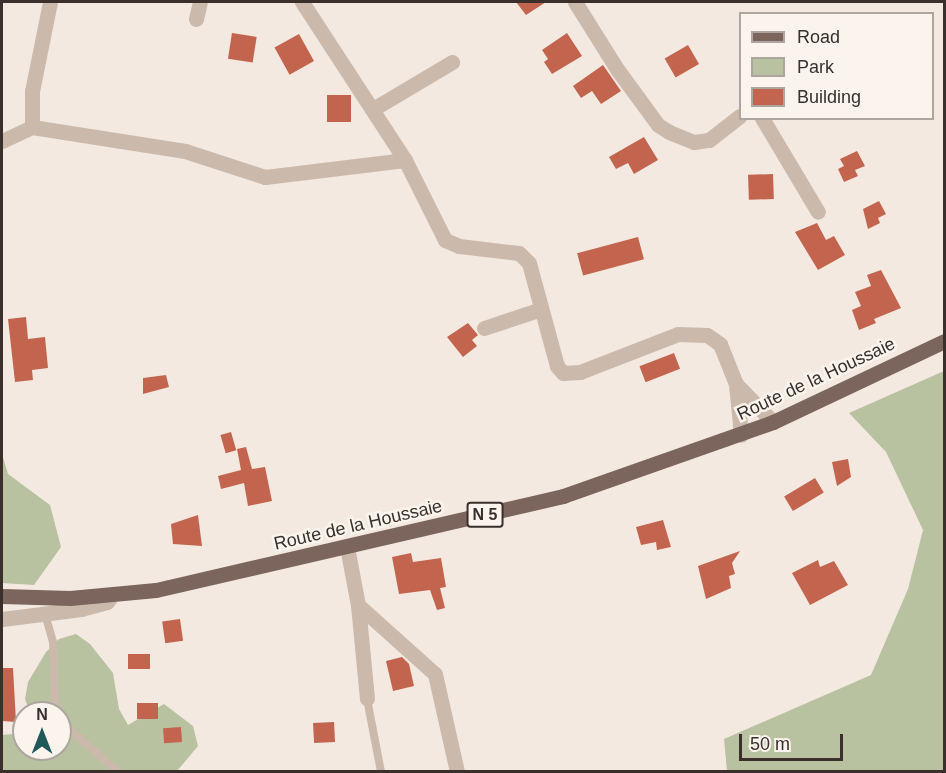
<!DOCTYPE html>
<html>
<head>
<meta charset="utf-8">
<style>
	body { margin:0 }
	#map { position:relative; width:946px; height:773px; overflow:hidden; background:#f3e9e0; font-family:Arial,sans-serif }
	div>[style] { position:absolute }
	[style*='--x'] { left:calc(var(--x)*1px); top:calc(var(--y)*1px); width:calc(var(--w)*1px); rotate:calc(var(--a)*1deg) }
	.green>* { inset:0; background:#b8c2a0 }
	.building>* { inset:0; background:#c3654e; transform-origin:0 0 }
	.service>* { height:8px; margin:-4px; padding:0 4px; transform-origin:4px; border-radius:4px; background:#cbb9ac }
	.minor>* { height:15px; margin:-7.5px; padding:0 7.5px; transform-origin:7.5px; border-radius:7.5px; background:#cbb9ac }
	.primary>* { height:15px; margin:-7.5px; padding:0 7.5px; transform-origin:7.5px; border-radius:7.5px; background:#7b655c }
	span { translate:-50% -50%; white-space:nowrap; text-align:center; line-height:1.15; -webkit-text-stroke:5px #faf4ed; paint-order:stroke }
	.shield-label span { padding:2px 4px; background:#faf4ed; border:2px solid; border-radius:4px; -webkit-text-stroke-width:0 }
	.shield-label { font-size:16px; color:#3a2f2b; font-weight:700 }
	.street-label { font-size:18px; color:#3a2f2b }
	.frame { position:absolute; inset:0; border:3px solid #3a2f2b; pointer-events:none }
	.legend { position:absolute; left:739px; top:12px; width:195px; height:108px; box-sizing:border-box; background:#faf4ed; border:2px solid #ada59f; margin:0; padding:8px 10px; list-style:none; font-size:18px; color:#3a2f2b }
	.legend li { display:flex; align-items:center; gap:12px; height:30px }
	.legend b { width:30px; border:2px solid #ada59f }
	.north { position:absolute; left:12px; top:701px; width:60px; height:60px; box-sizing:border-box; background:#faf4ed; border:2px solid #ada59f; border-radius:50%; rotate:0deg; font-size:16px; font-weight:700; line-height:24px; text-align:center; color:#3a2f2b }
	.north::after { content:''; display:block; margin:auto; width:21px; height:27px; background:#21595b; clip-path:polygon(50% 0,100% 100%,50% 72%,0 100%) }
	.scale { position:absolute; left:739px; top:734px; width:104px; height:27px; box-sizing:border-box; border:3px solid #3a2f2b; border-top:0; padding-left:8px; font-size:18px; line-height:21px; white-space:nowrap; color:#3a2f2b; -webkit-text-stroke:4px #faf4ed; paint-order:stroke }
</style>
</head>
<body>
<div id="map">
	<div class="green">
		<i style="clip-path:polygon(944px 371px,944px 771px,727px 771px,724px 739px,871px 675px,908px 589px,923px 530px,886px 452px,849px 413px)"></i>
		<i style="clip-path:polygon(2px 454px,8px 474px,50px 505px,61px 547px,34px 585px,2px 583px)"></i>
		<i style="clip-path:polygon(76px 634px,90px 644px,113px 673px,119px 709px,128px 725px,164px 704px,193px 726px,198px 746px,177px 771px,2px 772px,2px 735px,24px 733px,24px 749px,60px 749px,60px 713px,30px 713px,25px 699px,28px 682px,46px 652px,59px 639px)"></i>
	</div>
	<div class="building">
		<i style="clip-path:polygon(516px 2px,546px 2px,526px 15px)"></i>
		<i style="left:232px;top:33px;width:25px;height:26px;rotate:9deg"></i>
		<i style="clip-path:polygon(567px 33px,582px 56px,552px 74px,544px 62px,548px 59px,542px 50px)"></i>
		<i style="left:299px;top:34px;width:31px;height:28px;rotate:61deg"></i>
		<i style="left:688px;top:45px;width:22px;height:27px;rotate:60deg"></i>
		<i style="clip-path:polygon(603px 65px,621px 91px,601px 104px,592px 91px,581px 98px,573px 86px)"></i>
		<i style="left:327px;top:95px;width:24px;height:27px"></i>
		<i style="clip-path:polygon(644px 137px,658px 160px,634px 174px,628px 163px,616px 169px,609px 157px)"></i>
		<i style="clip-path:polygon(857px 151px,865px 166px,855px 170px,858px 176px,844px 182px,838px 169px,844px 166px,840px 159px)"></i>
		<i style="left:773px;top:174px;width:25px;height:25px;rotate:88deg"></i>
		<i style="clip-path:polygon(879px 201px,886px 214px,878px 218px,880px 223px,868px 229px,863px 209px)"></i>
		<i style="clip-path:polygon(817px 223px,826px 240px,834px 236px,845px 255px,818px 270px,795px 232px)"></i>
		<i style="left:638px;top:237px;width:23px;height:63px;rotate:75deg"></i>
		<i style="clip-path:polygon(881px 270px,901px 308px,874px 319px,876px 323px,859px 330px,852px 310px,861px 306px,855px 292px,871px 286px,867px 275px)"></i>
		<i style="clip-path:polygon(26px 317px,28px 339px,45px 337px,48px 368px,32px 370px,33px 380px,15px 382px,8px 319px)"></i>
		<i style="clip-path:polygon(468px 323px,478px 335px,472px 340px,477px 346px,463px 357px,447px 337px)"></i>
		<i style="left:674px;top:353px;width:17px;height:37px;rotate:69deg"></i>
		<i style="clip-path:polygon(166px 375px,169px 387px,143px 394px,143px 378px)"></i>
		<i style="left:231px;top:432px;width:19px;height:11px;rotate:74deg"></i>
		<i style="clip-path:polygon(246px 447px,252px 469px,265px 467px,272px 501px,248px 506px,244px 483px,221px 489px,218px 476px,241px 470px,237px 449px)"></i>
		<i style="clip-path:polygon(848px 459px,851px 477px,837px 486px,832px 462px)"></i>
		<i style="left:815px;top:478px;width:17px;height:36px;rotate:59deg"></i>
		<i style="clip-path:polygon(198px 515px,202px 546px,173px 544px,171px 524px)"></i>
		<i style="clip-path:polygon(663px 520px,671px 547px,657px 550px,656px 542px,641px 545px,636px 527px)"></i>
		<i style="clip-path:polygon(740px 551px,732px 563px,735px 574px,729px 576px,731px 588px,706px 599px,698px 566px)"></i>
		<i style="clip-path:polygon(411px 553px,413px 562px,441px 558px,446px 587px,440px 588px,445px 608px,437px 610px,430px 590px,399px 594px,392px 557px)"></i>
		<i style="clip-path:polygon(818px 560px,820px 567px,834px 561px,848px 585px,810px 605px,792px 573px)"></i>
		<i style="left:180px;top:619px;width:22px;height:18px;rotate:82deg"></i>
		<i style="left:128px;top:654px;width:22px;height:15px"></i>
		<i style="clip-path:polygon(402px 657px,409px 664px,414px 686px,393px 691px,386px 661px)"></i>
		<i style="clip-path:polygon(2px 668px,13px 668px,16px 722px,2px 721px)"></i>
		<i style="left:137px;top:703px;width:21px;height:16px"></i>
		<i style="left:334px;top:722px;width:20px;height:21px;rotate:87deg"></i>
		<i style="left:181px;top:727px;width:15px;height:18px;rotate:86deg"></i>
	</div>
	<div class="service">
		<i style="--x:45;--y:614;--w:29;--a:74"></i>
		<i style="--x:53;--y:642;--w:62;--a:88.2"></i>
		<i style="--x:55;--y:704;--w:10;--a:61"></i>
		<i style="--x:367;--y:699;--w:74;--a:79.1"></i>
		<i style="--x:60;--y:714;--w:13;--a:63"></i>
		<i style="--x:66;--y:726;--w:69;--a:41.5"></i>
	</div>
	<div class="minor">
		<i style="--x:50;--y:2;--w:91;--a:101.4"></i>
		<i style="--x:32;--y:91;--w:36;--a:90"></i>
		<i style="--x:32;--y:127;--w:155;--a:8.9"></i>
		<i style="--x:185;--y:151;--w:84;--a:18"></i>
		<i style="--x:265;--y:177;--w:141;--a:-6.9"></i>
		<i style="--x:302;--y:2;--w:189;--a:56.9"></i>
		<i style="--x:405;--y:160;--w:89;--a:63.4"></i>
		<i style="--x:445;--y:240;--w:15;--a:23"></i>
		<i style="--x:459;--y:246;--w:60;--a:6.7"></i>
		<i style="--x:519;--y:253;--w:14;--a:45"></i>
		<i style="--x:529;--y:263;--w:107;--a:74.8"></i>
		<i style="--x:557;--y:366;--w:9;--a:49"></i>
		<i style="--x:563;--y:373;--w:17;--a:-3"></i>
		<i style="--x:580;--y:372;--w:105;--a:-21.2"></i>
		<i style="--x:678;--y:334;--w:29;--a:2"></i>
		<i style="--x:707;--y:335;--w:16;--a:35"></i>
		<i style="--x:720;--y:344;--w:43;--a:68.2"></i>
		<i style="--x:736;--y:384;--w:51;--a:84.4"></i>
		<i style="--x:575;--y:2;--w:79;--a:57.9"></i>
		<i style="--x:617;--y:69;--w:69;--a:53.8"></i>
		<i style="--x:658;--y:125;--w:13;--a:32"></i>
		<i style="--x:669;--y:132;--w:27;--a:22"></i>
		<i style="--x:694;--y:142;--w:15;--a:-8"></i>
		<i style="--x:709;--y:140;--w:39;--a:-38"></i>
		<i style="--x:196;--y:19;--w:17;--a:-77"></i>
		<i style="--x:373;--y:109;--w:92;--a:-30.7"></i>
		<i style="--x:762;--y:118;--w:109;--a:59.2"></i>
		<i style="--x:2;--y:141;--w:33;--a:-25"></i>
		<i style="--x:484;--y:328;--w:60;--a:-18.4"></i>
		<i style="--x:736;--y:384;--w:53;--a:45.8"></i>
		<i style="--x:347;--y:547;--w:59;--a:79.3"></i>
		<i style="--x:358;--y:605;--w:94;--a:84.5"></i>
		<i style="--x:358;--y:605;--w:103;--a:41.9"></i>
		<i style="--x:435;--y:674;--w:100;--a:77.3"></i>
		<i style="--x:2;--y:619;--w:80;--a:-7.2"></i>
		<i style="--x:81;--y:609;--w:27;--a:-15"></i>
		<i style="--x:107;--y:602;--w:10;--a:-53"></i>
	</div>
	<div class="primary">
		<i style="--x:2;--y:596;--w:68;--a:1.7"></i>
		<i style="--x:70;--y:598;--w:86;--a:-5.3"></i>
		<i style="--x:156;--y:590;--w:418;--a:-13"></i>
		<i style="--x:563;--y:496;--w:223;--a:-19.4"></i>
		<i style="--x:773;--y:422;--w:189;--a:-25.3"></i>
	</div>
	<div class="shield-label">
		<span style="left:485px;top:515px">N 5</span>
	</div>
	<div class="street-label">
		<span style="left:816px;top:379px;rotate:-25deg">Route de la Houssaie</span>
		<span style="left:358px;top:525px;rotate:-13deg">Route de la Houssaie</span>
	</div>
	<div class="frame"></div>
	<ul class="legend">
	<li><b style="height:8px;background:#7b655c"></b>Road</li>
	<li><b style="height:16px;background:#b8c2a0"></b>Park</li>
	<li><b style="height:16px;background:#c3654e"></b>Building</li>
	</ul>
	<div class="north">N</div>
	<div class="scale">50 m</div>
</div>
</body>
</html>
